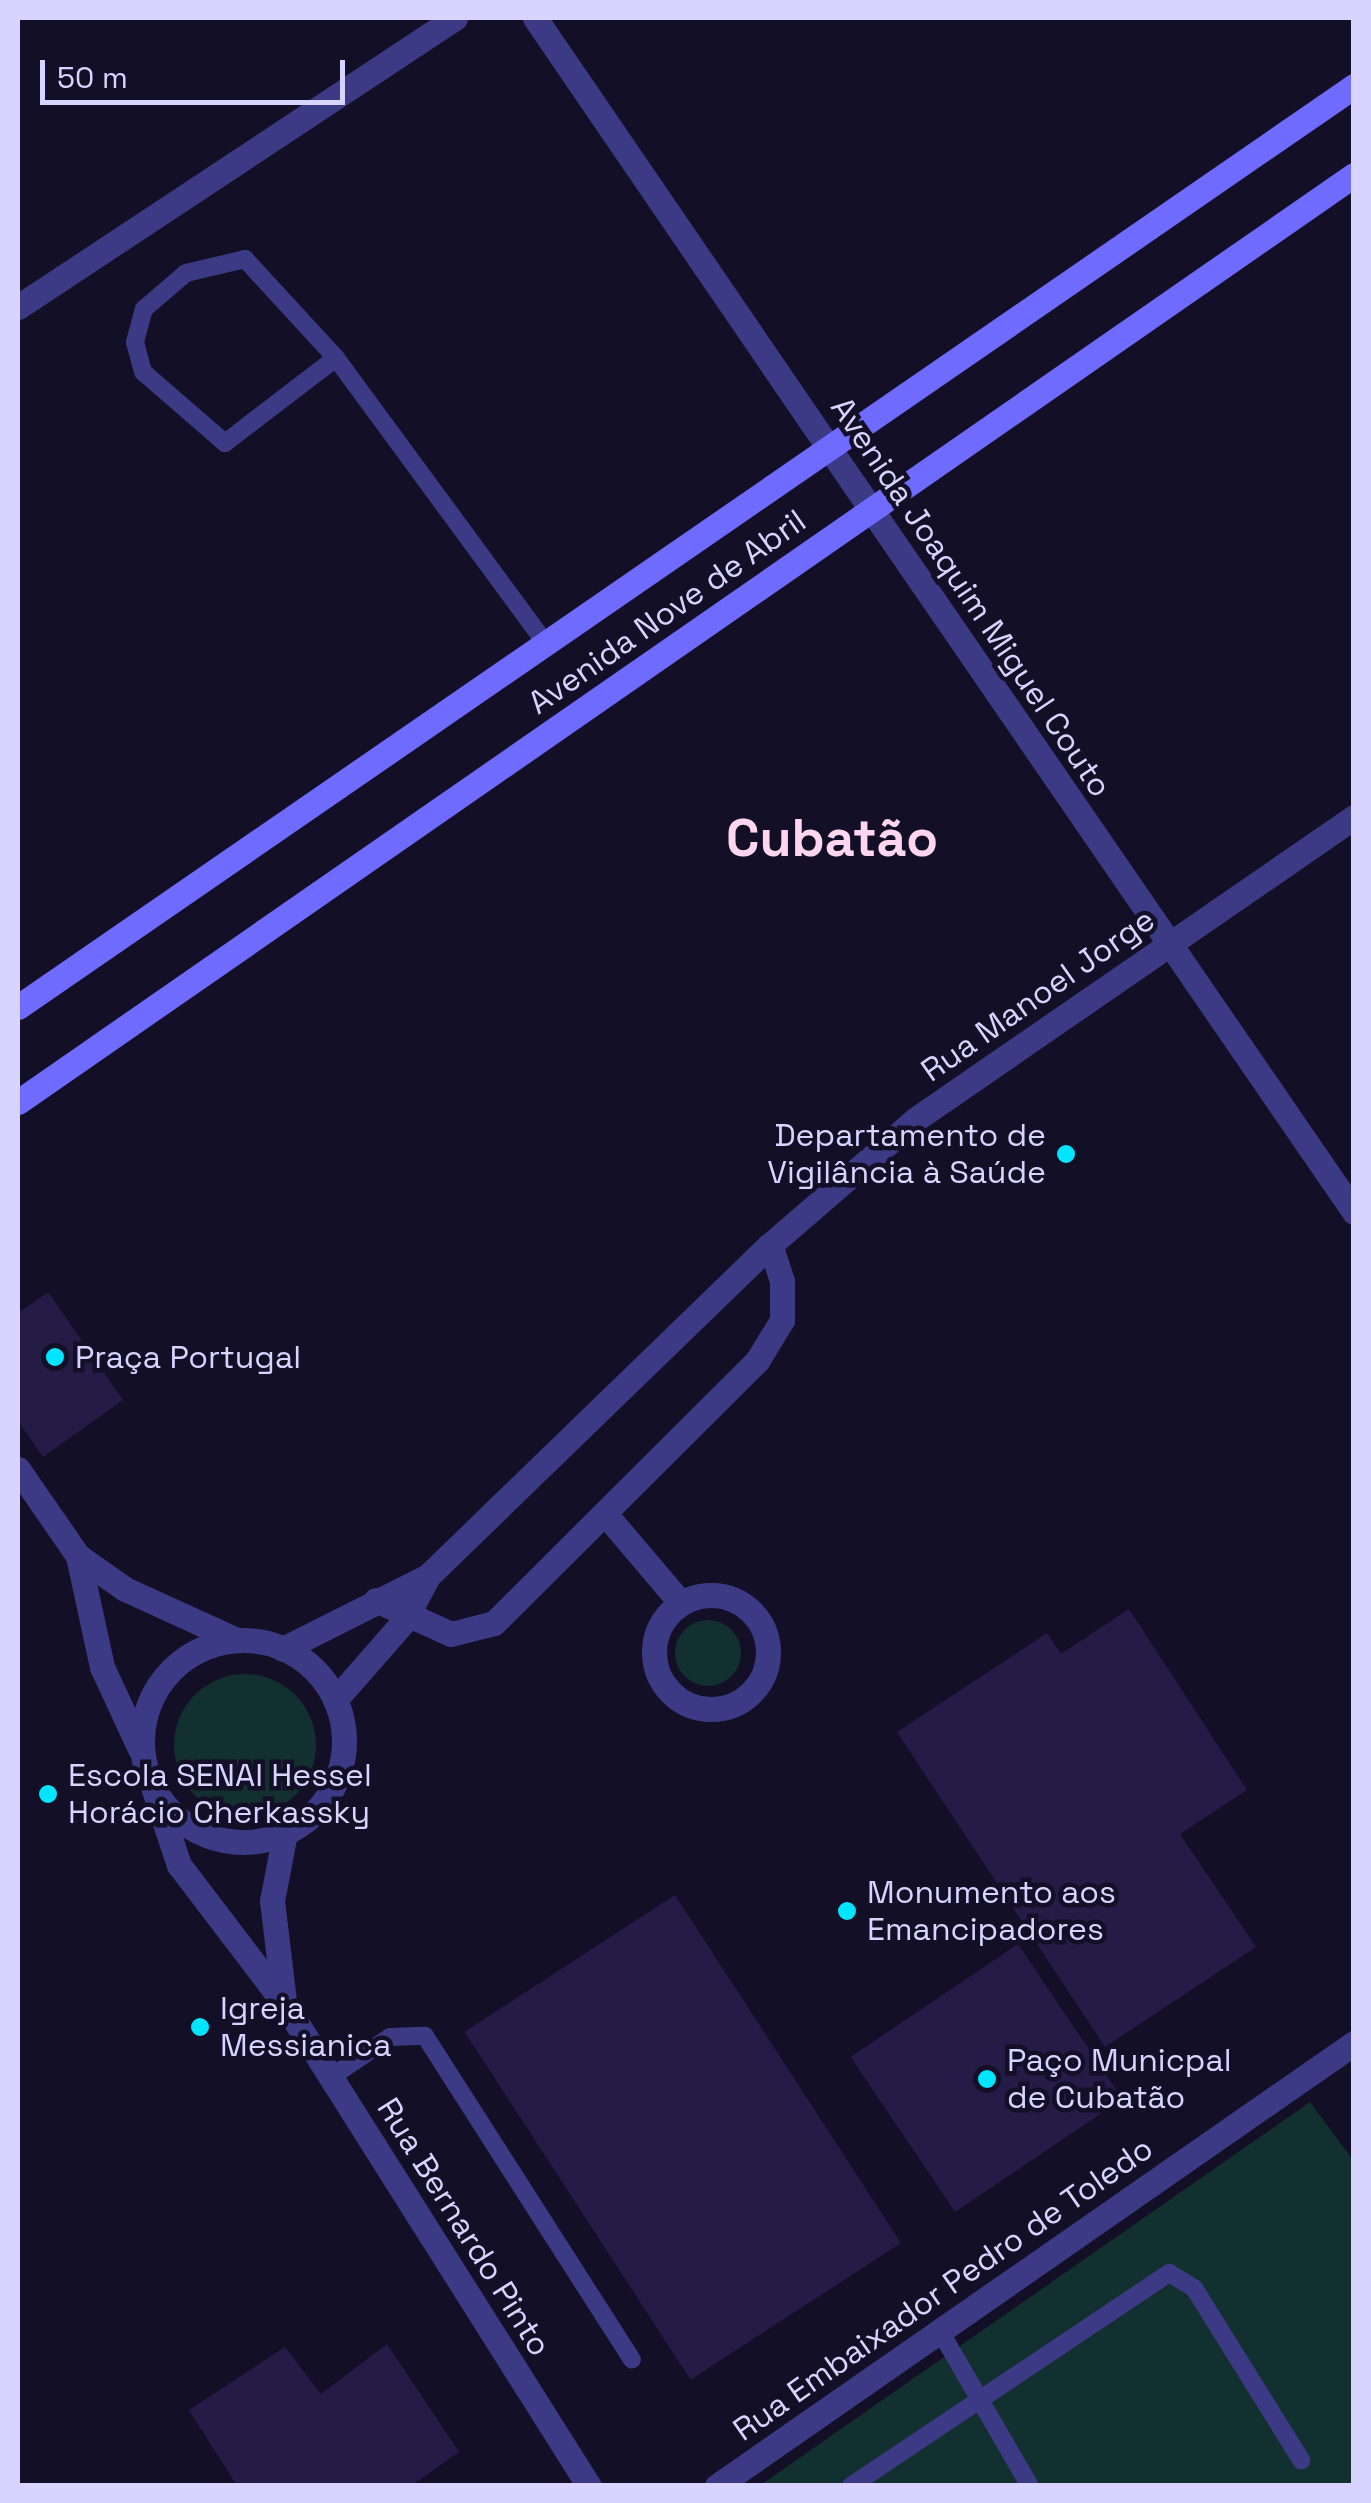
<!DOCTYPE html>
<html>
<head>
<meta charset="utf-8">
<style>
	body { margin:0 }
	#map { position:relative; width:1371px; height:2503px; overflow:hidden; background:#130f26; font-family:"Space Grotesk",sans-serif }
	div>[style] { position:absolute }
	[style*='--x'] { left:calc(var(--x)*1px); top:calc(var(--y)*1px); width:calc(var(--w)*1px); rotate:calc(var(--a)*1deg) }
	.green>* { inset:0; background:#12302f }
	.round { border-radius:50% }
	.building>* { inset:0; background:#241b47; transform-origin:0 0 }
	.service>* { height:18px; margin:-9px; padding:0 9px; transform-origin:9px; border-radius:9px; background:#3d3a85 }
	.minor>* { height:25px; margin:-12.5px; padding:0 12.5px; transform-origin:12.5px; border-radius:12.5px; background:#3d3a85 }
	.minor>.ring { margin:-12.5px; padding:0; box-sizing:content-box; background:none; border:25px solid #3d3a85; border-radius:50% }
	.tertiary>* { height:25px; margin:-12.5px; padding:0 12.5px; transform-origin:12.5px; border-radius:12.5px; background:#3d3a85 }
	.secondary>* { height:25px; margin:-12.5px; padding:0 12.5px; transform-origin:12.5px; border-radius:12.5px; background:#6f6bff }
	.dots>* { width:28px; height:28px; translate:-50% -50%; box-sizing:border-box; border:5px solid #130f26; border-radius:50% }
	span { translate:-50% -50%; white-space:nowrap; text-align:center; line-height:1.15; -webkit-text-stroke:9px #130f26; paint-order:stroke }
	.street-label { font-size:32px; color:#d9d4ff }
	.poi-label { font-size:32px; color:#d9d4ff }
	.right { translate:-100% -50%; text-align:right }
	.left { translate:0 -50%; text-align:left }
	.town-label { font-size:52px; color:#ffd6f0; font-weight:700 }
	.frame { position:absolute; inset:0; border:20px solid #d9d4ff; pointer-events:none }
	.scale { position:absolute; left:40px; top:60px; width:305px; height:45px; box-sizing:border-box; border:5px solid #d9d4ff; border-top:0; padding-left:12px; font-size:30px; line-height:35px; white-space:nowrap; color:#d9d4ff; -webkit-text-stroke:8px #130f26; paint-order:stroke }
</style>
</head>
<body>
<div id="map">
	<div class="green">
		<i class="round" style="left:675px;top:1620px;width:66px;height:66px"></i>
		<i class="round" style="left:174px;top:1674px;width:142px;height:142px"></i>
		<i style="clip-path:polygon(1310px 2102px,1353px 2160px,1353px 2485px,759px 2486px)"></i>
	</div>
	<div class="building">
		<i style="clip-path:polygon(48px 1292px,123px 1400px,43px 1457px,18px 1421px,18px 1313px)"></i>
		<i style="clip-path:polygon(1129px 1609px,1247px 1790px,1180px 1834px,1256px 1947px,1105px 2047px,897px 1732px,1047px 1633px,1061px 1654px)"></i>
		<i style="left:675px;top:1895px;width:415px;height:251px;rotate:57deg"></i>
		<i style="left:1018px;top:1944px;width:187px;height:202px;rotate:56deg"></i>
		<i style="clip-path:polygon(387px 2344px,459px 2452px,411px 2486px,237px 2486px,189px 2410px,285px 2347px,321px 2394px)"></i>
	</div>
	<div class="service">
		<i style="--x:336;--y:358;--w:140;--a:142.6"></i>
		<i style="--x:225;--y:443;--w:108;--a:-139.1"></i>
		<i style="--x:143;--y:372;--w:31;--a:-105"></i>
		<i style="--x:135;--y:342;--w:34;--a:-75"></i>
		<i style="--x:144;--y:309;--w:55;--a:-40.6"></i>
		<i style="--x:186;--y:273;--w:61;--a:-13.3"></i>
		<i style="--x:245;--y:259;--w:134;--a:47.4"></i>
		<i style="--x:336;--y:358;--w:355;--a:53.7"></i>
		<i style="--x:331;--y:2077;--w:71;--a:-34.1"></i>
		<i style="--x:390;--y:2037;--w:35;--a:-2"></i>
		<i style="--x:425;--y:2036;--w:384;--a:57.4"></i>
		<i style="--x:940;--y:2331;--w:179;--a:59.9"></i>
		<i style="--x:851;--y:2486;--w:383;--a:-33.8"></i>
		<i style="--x:1169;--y:2273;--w:29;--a:31"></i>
		<i style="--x:1194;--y:2288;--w:203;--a:58.1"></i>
	</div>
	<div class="minor">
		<i style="--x:535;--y:18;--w:521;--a:55.64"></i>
		<i style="--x:18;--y:307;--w:524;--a:-33.48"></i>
		<i style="--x:18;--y:1469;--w:106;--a:55.4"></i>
		<i style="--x:78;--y:1556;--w:57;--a:35.1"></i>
		<i style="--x:125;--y:1589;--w:123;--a:24.5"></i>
		<i style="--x:607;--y:1516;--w:113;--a:49.7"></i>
		<i style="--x:78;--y:1556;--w:114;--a:77.8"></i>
		<i style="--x:102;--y:1667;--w:90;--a:65.1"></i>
		<i class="ring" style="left:654px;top:1595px;width:89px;height:89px"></i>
		<i style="--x:376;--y:1600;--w:82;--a:24.4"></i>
		<i style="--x:451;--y:1634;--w:44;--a:-14.3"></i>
		<i style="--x:494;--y:1623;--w:371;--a:-44.9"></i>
		<i style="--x:757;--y:1361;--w:48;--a:-58.6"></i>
		<i style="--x:782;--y:1320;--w:39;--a:-90"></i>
		<i style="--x:782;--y:1281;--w:38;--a:-108"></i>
		<i class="ring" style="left:142px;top:1640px;width:177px;height:177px"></i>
		<i style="--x:283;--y:1649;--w:162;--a:-26.7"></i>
		<i style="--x:428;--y:1576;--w:476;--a:-44.1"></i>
		<i style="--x:770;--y:1245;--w:193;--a:-40.8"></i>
		<i style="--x:916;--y:1119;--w:532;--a:-34.59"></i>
		<i style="--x:335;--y:1700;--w:106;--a:-48.8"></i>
		<i style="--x:405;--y:1620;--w:50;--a:-62.4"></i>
		<i style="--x:154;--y:1790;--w:79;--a:71.6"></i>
		<i style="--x:179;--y:1865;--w:173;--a:52.7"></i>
		<i style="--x:284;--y:2003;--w:571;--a:57.73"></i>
		<i style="--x:284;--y:2001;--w:101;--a:-96.8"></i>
		<i style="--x:272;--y:1901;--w:69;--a:-79.2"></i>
		<i style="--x:717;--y:2486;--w:776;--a:-34.82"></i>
	</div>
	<div class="tertiary">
		<i style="--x:829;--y:448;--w:927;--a:55.5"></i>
	</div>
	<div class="secondary">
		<i style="--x:18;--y:1007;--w:1623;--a:-34.58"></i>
		<i style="--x:18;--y:1102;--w:1626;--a:-34.76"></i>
	</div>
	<div class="dots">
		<i style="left:1066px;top:1154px;background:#00e5ff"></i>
		<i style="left:55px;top:1357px;background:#00e5ff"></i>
		<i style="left:48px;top:1794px;background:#00e5ff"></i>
		<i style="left:847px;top:1911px;background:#00e5ff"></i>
		<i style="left:200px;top:2027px;background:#00e5ff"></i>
		<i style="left:987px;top:2079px;background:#00e5ff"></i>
	</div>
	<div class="street-label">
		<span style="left:971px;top:597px;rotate:56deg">Avenida Joaquim Miguel Couto</span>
		<span style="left:667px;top:612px;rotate:-35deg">Avenida Nove de Abril</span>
		<span style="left:1038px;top:995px;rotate:-35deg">Rua Manoel Jorge</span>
		<span style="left:464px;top:2227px;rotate:58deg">Rua Bernardo Pinto</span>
		<span style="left:943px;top:2289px;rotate:-35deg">Rua Embaixador Pedro de Toledo</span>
	</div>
	<div class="poi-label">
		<span class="right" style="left:1046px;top:1154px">Departamento de<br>Vigilância à Saúde</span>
		<span class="left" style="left:75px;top:1357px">Praça Portugal</span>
		<span class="left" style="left:68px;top:1794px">Escola SENAI Hessel<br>Horácio Cherkassky</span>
		<span class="left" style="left:867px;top:1911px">Monumento aos<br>Emancipadores</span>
		<span class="left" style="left:220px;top:2027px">Igreja<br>Messianica</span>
		<span class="left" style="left:1007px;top:2079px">Paço Municpal<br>de Cubatão</span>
	</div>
	<div class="town-label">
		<span style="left:832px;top:839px">Cubatão</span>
	</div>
	<div class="frame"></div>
	<div class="scale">50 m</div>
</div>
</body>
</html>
